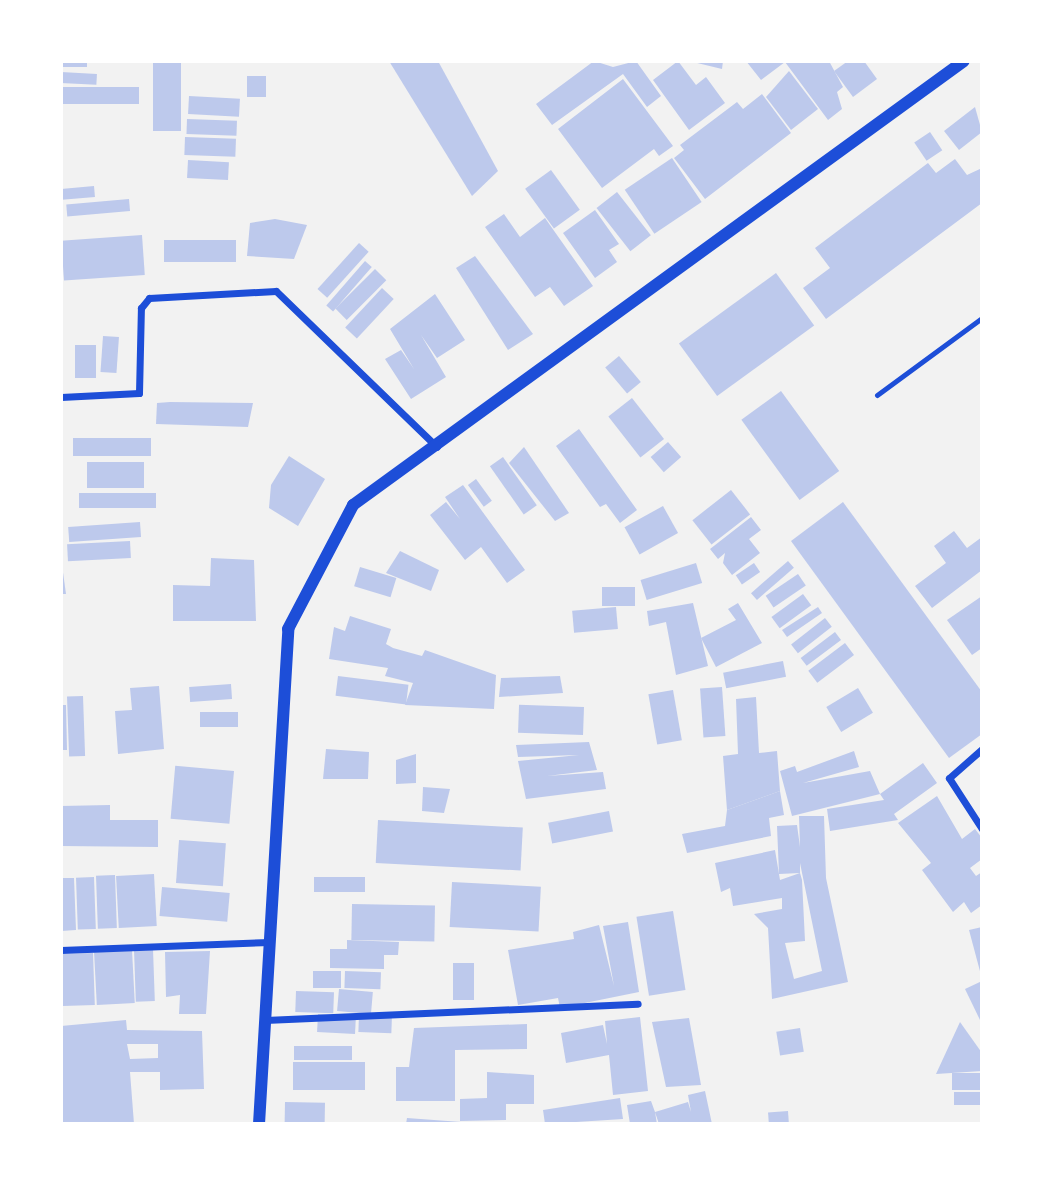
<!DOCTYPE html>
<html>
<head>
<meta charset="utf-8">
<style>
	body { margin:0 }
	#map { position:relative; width:1043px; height:1185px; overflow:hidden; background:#f2f2f2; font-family:Rubik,sans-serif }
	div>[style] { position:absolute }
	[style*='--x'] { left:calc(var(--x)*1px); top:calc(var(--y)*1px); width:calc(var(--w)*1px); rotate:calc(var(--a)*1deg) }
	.building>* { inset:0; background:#bdc9ec; transform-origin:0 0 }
	.service>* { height:5px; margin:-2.5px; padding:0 2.5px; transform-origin:2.5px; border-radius:2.5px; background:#1d4ed8 }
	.minor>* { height:7px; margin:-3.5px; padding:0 3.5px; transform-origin:3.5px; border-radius:3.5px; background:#1d4ed8 }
	.tertiary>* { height:12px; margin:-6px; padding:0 6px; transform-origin:6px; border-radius:6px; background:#1d4ed8 }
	span { translate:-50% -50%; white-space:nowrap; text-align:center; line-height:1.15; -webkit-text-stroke:7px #fff; paint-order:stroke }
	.frame { position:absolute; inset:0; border:63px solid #fff; pointer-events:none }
</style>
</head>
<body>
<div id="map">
	<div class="building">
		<i style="left:61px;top:61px;width:26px;height:6px"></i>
		<i style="left:153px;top:61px;width:28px;height:70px"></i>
		<i style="clip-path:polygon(389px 61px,438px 61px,498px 171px,472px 196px)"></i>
		<i style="clip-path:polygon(594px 61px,613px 67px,636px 61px,661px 96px,647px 107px,623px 74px,552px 125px,536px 104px)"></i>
		<i style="clip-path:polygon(678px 61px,696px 85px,706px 77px,725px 103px,689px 130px,653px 80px)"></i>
		<i style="clip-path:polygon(689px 61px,723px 61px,722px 69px)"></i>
		<i style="clip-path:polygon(746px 61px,829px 61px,843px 87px,837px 92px,842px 109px,828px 120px,785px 62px,761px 80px)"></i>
		<i style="clip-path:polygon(848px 61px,864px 61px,877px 79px,853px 97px,834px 71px)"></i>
		<i style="clip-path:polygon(789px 71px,818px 109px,791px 130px,766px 97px)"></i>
		<i style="left:61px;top:72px;width:36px;height:11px;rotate:3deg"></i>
		<i style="left:247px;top:76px;width:19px;height:21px"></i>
		<i style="clip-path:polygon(623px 79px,673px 146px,659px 156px,654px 149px,602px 188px,558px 129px)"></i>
		<i style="left:139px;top:87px;width:17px;height:78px;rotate:90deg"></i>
		<i style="clip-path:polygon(762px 94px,791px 133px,705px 199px,674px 158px,684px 150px,680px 145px,737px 102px,743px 109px)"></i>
		<i style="left:189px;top:96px;width:51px;height:18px;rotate:3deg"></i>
		<i style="clip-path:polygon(975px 107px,982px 132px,959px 150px,944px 131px)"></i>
		<i style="left:187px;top:119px;width:50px;height:15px;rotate:2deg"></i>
		<i style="left:930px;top:132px;width:22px;height:19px;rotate:56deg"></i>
		<i style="left:185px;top:137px;width:51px;height:18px;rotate:2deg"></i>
		<i style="left:672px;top:158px;width:53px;height:57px;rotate:56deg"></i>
		<i style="clip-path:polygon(955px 159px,967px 175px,982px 168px,982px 203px,826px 319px,803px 288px,830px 268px,815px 248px,928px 163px,936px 173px)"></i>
		<i style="left:188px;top:160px;width:41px;height:18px;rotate:3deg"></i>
		<i style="left:551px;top:170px;width:49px;height:32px;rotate:54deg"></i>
		<i style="left:94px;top:186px;width:11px;height:33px;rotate:85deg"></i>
		<i style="left:617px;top:192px;width:55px;height:26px;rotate:52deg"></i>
		<i style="left:129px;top:199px;width:12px;height:63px;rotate:85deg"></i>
		<i style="clip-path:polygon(595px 210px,619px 244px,609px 250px,617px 262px,595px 278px,563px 233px)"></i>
		<i style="clip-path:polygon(504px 214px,520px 237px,545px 218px,593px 286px,564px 306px,550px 287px,535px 297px,485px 227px)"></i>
		<i style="clip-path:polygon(275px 219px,307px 225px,294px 259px,247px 256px,250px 223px)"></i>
		<i style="left:142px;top:235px;width:40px;height:81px;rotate:86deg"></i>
		<i style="left:164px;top:240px;width:72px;height:22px"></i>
		<i style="left:359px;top:243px;width:13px;height:62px;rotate:42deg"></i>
		<i style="clip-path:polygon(475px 256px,533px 334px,508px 350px,456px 268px)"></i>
		<i style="left:365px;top:261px;width:9px;height:59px;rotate:41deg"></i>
		<i style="left:375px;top:269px;width:16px;height:56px;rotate:45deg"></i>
		<i style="left:776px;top:273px;width:65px;height:120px;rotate:54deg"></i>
		<i style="left:382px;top:288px;width:16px;height:54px;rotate:43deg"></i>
		<i style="clip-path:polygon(435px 294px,465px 340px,437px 358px,421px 335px,446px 377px,411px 399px,385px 359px,401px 350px,414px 369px,390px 329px)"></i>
		<i style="left:103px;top:336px;width:16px;height:36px;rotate:4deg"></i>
		<i style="left:75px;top:345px;width:21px;height:33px"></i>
		<i style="left:619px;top:356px;width:34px;height:18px;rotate:50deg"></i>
		<i style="left:781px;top:391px;width:99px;height:49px;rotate:54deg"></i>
		<i style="left:632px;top:398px;width:52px;height:30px;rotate:52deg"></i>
		<i style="clip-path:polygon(157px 403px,170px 402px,253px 403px,248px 427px,156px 424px)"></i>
		<i style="clip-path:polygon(579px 429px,637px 510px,620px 523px,606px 504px,600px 507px,556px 446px)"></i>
		<i style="left:151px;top:438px;width:18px;height:78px;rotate:90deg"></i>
		<i style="left:668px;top:442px;width:20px;height:23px;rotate:49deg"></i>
		<i style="clip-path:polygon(524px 447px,569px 513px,555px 521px,509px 463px)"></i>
		<i style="clip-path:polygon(289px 456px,325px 479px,298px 526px,269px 508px,271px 485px)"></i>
		<i style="left:503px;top:457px;width:59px;height:16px;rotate:55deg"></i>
		<i style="left:144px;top:462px;width:26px;height:57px;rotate:90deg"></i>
		<i style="left:476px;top:479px;width:27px;height:10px;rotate:54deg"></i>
		<i style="clip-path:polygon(463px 485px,525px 570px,507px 583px,481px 547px,465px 560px,430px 515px,446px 502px,460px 519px,445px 497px)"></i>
		<i style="left:731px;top:490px;width:31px;height:49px;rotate:52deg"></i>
		<i style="left:79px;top:493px;width:77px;height:15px"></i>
		<i style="clip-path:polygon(843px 502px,982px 692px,982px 734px,949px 758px,791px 541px)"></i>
		<i style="left:663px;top:506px;width:31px;height:44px;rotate:61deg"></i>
		<i style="clip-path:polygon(751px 517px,761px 530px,749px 539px,760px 553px,732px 575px,723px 563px,725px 553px,718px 559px,710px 549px)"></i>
		<i style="left:140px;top:522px;width:15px;height:72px;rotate:86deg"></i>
		<i style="clip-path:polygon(954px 531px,967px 548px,982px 537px,982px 570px,932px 608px,915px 586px,946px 563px,934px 546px)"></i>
		<i style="left:130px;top:541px;width:17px;height:63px;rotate:87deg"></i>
		<i style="clip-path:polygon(400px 551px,439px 570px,431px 591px,386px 573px)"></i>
		<i style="clip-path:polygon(61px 558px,66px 594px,61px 594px)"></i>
		<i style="clip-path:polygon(211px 558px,254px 560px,256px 621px,173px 621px,173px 585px,210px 586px)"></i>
		<i style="left:788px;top:561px;width:9px;height:49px;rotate:49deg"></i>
		<i style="left:696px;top:563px;width:21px;height:58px;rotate:73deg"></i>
		<i style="left:754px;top:563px;width:11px;height:22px;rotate:56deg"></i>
		<i style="left:360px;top:567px;width:38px;height:20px;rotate:17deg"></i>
		<i style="left:798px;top:574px;width:14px;height:39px;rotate:56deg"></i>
		<i style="left:602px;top:587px;width:33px;height:19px"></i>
		<i style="left:803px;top:594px;width:14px;height:39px;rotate:54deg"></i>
		<i style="clip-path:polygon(982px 596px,982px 648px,972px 655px,947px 620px)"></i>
		<i style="clip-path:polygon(693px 603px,708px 666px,676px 675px,666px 622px,649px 626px,647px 611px)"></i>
		<i style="clip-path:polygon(738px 603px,762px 643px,716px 667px,701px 638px,736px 620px,728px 609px)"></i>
		<i style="left:616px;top:607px;width:22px;height:44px;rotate:85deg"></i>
		<i style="clip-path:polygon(818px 607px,822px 613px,787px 637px,782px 630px)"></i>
		<i style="clip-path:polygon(350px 616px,391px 629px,386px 644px,393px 648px,422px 656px,425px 650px,496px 675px,494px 709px,405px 705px,413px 683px,385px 676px,388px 668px,329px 659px,334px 627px,345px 631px)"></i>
		<i style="left:825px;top:618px;width:11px;height:43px;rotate:52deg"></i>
		<i style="left:835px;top:632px;width:10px;height:43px;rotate:53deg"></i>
		<i style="left:845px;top:643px;width:15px;height:46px;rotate:53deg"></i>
		<i style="left:783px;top:661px;width:16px;height:61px;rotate:79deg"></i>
		<i style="left:338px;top:676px;width:71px;height:20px;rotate:7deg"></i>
		<i style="clip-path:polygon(560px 676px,563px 693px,499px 697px,501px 678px)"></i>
		<i style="left:231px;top:684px;width:15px;height:42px;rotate:86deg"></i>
		<i style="clip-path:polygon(159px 686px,164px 749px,118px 754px,115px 711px,132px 710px,130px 688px)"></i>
		<i style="left:722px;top:687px;width:49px;height:22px;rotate:86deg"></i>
		<i style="left:858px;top:688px;width:29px;height:37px;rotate:59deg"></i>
		<i style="left:673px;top:690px;width:51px;height:25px;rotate:80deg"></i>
		<i style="left:83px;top:696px;width:60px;height:16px;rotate:88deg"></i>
		<i style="clip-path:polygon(756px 697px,759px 753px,777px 751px,780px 791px,727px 810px,723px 756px,738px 754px,736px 699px)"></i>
		<i style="clip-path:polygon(61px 705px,66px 705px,67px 750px,61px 750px)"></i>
		<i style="left:584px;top:707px;width:28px;height:65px;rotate:92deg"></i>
		<i style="left:238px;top:712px;width:15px;height:38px;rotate:90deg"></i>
		<i style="clip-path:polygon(589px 742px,597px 770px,547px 776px,603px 772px,606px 789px,526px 799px,518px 761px,579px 755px,518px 757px,516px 745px)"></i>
		<i style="clip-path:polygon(326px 749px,369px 752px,368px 779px,323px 779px)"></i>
		<i style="clip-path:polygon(854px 751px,859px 767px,803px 783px,870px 771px,880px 794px,923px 763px,937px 783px,894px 814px,898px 820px,830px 831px,827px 809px,884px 800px,880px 794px,792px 816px,780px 771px,795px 766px,797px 772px)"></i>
		<i style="clip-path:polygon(416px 754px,416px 783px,396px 784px,396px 760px)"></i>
		<i style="left:234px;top:771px;width:53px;height:59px;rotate:95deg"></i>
		<i style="clip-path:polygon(423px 787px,450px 789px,444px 813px,422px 811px)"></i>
		<i style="clip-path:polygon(780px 791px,784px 815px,769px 818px,771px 836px,687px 853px,682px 834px,725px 826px,727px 810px)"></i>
		<i style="clip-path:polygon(937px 796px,962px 839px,975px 829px,982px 838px,982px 859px,970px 868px,976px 876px,982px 872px,982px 905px,971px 913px,964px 902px,953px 912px,922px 870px,931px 863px,898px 823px)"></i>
		<i style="clip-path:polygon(110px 805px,110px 820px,158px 820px,158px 847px,61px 846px,61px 806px)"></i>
		<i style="left:609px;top:811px;width:21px;height:62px;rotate:79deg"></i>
		<i style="clip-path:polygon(evenodd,799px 816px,824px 816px,826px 878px,848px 982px,772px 999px,768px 928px,754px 914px,782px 909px,782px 898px,733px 906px,730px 888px,721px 892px,715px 863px,775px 850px,779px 874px,777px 826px,797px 825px,800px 847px,799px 816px,800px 863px,822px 971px,794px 979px,785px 943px,805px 941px,802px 880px,800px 873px,780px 880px,779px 874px,800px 873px,800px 863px)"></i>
		<i style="left:378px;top:820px;width:145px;height:43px;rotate:3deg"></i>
		<i style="left:179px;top:840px;width:47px;height:43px;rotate:4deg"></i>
		<i style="left:154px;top:874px;width:52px;height:38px;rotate:87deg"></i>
		<i style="left:115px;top:875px;width:53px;height:19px;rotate:88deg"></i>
		<i style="left:94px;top:877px;width:52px;height:18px;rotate:88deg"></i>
		<i style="left:314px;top:877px;width:51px;height:15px"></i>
		<i style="clip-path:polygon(61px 878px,74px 878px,76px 930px,61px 931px)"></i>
		<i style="left:452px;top:882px;width:89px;height:45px;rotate:3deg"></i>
		<i style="left:162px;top:887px;width:68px;height:29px;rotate:5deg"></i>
		<i style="left:352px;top:904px;width:83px;height:36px;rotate:1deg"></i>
		<i style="left:673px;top:911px;width:80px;height:37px;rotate:81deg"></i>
		<i style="clip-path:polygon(628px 922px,639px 992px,560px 1008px,558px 998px,518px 1005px,508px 950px,574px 939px,573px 932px,599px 925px,614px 986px,603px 926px)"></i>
		<i style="clip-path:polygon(982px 927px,982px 974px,981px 975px,969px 930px)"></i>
		<i style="clip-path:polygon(347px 940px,399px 942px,398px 955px,384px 955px,384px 969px,330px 968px,330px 949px,347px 949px)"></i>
		<i style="left:153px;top:949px;width:52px;height:19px;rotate:88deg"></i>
		<i style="left:132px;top:950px;width:53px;height:38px;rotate:87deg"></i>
		<i style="clip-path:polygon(210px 951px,206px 1014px,179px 1014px,180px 995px,166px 997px,165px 952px)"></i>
		<i style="left:93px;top:953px;width:52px;height:32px;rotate:88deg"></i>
		<i style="left:453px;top:963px;width:21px;height:37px"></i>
		<i style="left:341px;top:971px;width:17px;height:28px;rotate:90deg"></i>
		<i style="left:345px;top:971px;width:36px;height:17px;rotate:2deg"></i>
		<i style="clip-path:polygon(982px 981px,982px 1019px,980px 1020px,965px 989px)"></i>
		<i style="left:339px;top:989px;width:34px;height:22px;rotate:5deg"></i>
		<i style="left:296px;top:991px;width:38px;height:21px;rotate:2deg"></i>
		<i style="left:318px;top:1014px;width:38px;height:18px;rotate:3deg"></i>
		<i style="left:359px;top:1014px;width:33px;height:18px;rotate:2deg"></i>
		<i style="clip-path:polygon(640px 1017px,648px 1091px,613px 1095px,609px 1055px,566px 1063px,561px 1033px,603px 1025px,607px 1044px,605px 1021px)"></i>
		<i style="clip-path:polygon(689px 1018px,701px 1085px,666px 1087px,652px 1022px)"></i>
		<i style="clip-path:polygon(evenodd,126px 1020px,127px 1030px,202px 1031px,204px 1089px,160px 1090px,160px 1072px,130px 1072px,134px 1124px,61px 1124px,61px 1026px,126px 1020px,127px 1044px,158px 1044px,158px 1058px,130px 1059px,127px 1044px)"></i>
		<i style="clip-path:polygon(960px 1022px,982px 1053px,982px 1071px,936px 1074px)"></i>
		<i style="clip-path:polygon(527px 1024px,527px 1049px,455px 1050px,455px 1101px,396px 1101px,396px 1067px,409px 1067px,414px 1028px)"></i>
		<i style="left:800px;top:1028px;width:24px;height:24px;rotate:81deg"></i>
		<i style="left:352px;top:1046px;width:14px;height:58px;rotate:90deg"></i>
		<i style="left:365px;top:1062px;width:28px;height:72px;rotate:90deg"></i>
		<i style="clip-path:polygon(487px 1072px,534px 1075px,534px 1104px,506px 1104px,506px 1120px,460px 1121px,460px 1099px,487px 1098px)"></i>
		<i style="left:982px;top:1073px;width:17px;height:30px;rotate:90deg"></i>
		<i style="clip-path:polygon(705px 1091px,712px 1124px,659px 1124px,655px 1112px,657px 1124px,630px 1124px,627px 1105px,651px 1101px,655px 1112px,688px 1102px,691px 1112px,688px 1095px)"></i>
		<i style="left:982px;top:1092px;width:13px;height:28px;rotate:90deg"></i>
		<i style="clip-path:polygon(620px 1098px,623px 1119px,545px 1124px,543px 1110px)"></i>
		<i style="left:285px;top:1102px;width:40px;height:22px;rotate:1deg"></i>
		<i style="left:788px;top:1111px;width:13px;height:20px;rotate:86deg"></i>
		<i style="clip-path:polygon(407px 1118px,461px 1122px,461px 1124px,406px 1124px)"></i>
	</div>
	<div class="service">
		<i style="--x:877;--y:395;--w:130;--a:-36.3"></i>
	</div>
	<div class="minor">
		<i style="--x:61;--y:397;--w:78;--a:-2.9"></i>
		<i style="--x:139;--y:393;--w:85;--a:-88.7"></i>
		<i style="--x:141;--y:308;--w:13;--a:-51"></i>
		<i style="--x:149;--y:298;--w:127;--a:-3.2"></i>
		<i style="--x:276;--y:291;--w:224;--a:44.1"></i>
		<i style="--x:982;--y:749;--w:44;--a:138.7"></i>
		<i style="--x:949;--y:778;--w:61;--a:57.1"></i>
		<i style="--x:61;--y:950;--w:209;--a:-2.2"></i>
		<i style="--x:265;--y:1020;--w:373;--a:-2.5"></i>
	</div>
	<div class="tertiary">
		<i style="--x:259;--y:1124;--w:496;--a:-86.6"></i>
		<i style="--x:288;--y:629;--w:140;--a:-62.3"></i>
		<i style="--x:353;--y:505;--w:755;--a:-36.01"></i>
	</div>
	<div class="frame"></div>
</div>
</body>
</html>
